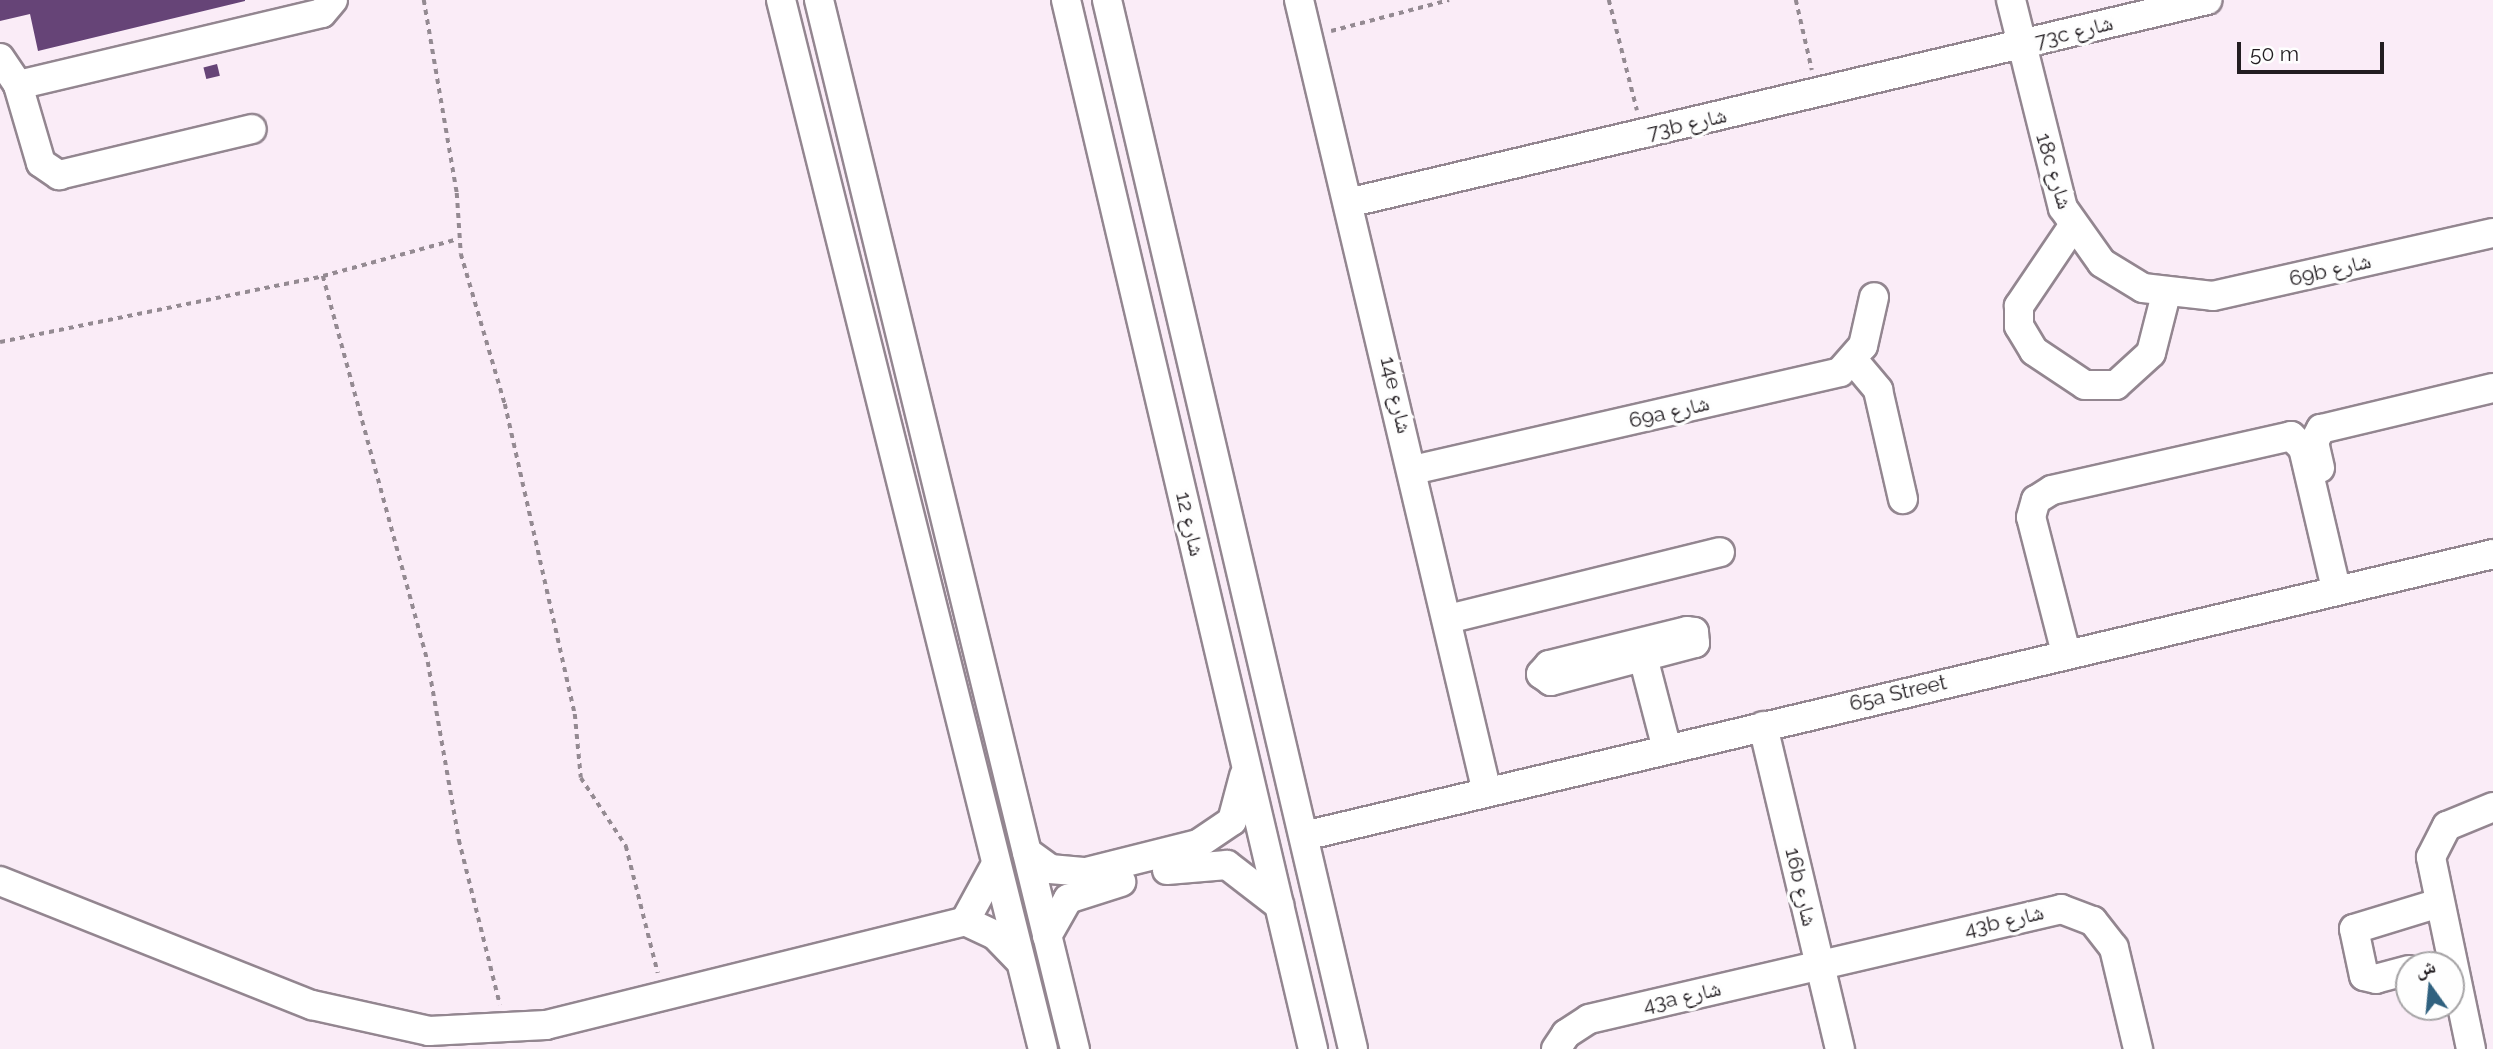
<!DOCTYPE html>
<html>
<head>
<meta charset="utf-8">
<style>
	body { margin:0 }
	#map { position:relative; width:2493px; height:1049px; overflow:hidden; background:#faecf7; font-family:Raleway,"Noto Naskh Arabic",sans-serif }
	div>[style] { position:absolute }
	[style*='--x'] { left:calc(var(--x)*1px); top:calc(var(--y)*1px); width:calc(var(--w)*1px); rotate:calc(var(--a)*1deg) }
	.building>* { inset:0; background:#647; transform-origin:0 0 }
	.path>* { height:3.5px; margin-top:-1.75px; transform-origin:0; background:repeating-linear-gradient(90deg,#948a92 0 5px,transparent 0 10px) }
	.roads { filter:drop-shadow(2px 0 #938690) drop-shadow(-2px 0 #938690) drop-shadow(0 2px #938690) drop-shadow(0 -2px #938690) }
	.minor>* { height:28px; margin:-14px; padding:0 14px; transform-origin:14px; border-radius:14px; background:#fff }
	span { translate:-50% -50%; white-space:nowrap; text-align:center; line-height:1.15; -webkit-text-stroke:7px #fefefe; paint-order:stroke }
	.street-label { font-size:21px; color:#221d21 }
	.north { position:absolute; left:2395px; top:951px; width:70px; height:70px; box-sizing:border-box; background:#fefefe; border:2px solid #a6a4a6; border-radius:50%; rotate:345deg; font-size:19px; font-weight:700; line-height:28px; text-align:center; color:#221d21 }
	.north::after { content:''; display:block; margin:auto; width:24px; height:32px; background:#30617f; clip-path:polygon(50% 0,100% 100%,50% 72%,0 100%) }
	.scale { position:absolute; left:2237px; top:42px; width:147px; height:32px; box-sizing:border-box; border:4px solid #221d21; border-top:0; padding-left:9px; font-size:21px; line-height:24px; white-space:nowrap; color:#221d21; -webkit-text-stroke:5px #fefefe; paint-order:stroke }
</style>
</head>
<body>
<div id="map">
	<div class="building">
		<i style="clip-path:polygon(0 0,245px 0,245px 1px,38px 51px,30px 14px,0 21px)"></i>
		<i style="left:217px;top:64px;width:12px;height:14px;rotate:76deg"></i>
	</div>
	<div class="path">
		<i style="--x:424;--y:0;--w:196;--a:80.3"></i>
		<i style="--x:457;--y:193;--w:61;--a:86.2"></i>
		<i style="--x:461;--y:254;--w:156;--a:73.7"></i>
		<i style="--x:505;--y:404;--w:318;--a:77.3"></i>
		<i style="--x:575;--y:714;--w:64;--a:84.6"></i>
		<i style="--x:581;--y:778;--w:82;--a:56.5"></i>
		<i style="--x:626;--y:846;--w:131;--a:75.9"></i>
		<i style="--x:1609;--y:0;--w:114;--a:75.7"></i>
		<i style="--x:1796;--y:0;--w:72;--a:77.1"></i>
		<i style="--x:1331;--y:31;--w:122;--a:-14.7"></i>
		<i style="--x:323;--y:276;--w:400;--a:74.8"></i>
		<i style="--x:428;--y:662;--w:181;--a:80.1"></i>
		<i style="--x:459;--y:840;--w:170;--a:76"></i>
		<i style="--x:0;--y:342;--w:330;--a:-11.5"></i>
		<i style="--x:323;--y:276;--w:140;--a:-15.3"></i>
	</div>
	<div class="roads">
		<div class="minor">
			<i style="--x:781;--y:0;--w:1081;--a:75.98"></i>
			<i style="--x:819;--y:0;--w:1080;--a:76.29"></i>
			<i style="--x:1066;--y:0;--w:1078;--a:76.75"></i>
			<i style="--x:1107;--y:0;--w:1077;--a:76.8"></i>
			<i style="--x:1299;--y:0;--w:814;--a:76.65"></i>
			<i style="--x:2011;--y:0;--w:214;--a:76"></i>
			<i style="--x:2063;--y:208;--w:67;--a:54.7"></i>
			<i style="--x:2102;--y:263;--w:48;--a:31.4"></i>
			<i style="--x:2143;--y:288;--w:70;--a:6.5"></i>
			<i style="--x:2213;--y:296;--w:287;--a:-12.7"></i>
			<i style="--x:0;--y:58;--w:32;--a:56"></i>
			<i style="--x:18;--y:85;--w:81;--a:73.6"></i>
			<i style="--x:41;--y:163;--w:22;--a:34"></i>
			<i style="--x:59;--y:175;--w:198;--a:-13.4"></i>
			<i style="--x:18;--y:85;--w:312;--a:-13.3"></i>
			<i style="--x:322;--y:13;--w:17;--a:-50"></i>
			<i style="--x:1352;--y:202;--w:879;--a:-13.29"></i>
			<i style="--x:2073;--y:226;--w:97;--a:124"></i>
			<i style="--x:2019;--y:306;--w:20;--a:90"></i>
			<i style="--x:2019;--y:326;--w:29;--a:59"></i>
			<i style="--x:2034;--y:351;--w:61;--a:33.7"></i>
			<i style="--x:2085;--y:385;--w:31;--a:0"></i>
			<i style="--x:2116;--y:385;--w:47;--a:-42.4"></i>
			<i style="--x:2151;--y:353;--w:61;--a:-75.7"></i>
			<i style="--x:1854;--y:361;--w:38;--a:50"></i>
			<i style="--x:1878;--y:390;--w:112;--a:77.1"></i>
			<i style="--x:2320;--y:468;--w:27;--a:-103"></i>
			<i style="--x:2314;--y:442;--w:15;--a:-62"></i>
			<i style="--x:2321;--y:429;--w:177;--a:-13.4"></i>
			<i style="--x:1413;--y:470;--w:438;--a:-12.9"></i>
			<i style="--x:1840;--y:372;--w:35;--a:-49"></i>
			<i style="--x:1863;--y:346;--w:50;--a:-77.3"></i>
			<i style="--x:1448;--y:619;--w:280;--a:-13.8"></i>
			<i style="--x:1687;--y:631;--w:7;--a:8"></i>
			<i style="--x:1694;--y:632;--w:11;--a:85"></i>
			<i style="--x:1695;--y:643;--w:149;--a:165.2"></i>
			<i style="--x:1551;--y:681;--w:12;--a:-145"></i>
			<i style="--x:1541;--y:674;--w:12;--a:-48"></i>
			<i style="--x:1549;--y:665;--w:142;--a:-13.8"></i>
			<i style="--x:2066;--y:653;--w:140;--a:-104.4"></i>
			<i style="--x:2031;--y:517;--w:18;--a:-74"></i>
			<i style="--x:2036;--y:500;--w:19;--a:-32"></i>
			<i style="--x:2052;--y:490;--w:245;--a:-12.7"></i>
			<i style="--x:2291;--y:436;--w:17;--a:45"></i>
			<i style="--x:2303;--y:448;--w:145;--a:76.8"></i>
			<i style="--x:1643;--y:657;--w:95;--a:75.4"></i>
			<i style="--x:1763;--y:726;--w:332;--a:76.6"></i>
			<i style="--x:1304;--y:836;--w:1222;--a:-13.34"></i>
			<i style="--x:1027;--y:852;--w:29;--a:36"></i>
			<i style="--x:1050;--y:869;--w:36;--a:5"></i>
			<i style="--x:1086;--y:872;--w:115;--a:-14"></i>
			<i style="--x:1198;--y:844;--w:41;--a:-34.1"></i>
			<i style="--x:1232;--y:821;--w:47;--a:-75.1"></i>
			<i style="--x:1167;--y:870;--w:60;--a:-4.8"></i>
			<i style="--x:1227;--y:865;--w:66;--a:37.6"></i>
			<i style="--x:0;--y:881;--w:336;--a:21.7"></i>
			<i style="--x:312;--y:1005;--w:120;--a:12.5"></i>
			<i style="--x:429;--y:1031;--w:117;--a:-2.9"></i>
			<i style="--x:546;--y:1025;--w:432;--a:-13.9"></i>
			<i style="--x:965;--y:921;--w:33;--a:25"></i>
			<i style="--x:995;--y:935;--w:33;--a:46"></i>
			<i style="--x:965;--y:921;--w:63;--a:-61.4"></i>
			<i style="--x:1047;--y:936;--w:43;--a:-60.4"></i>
			<i style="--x:1068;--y:899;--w:56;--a:-17.8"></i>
			<i style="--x:2409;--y:970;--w:34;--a:165"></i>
			<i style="--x:2376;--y:979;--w:12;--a:-166"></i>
			<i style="--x:2364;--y:976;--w:48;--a:-102"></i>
			<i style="--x:2354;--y:929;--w:86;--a:-17"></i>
			<i style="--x:1556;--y:1049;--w:18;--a:-56"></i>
			<i style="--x:1566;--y:1034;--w:27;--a:-33"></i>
			<i style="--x:1589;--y:1019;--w:485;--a:-13.1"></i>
			<i style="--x:2061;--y:909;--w:34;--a:21"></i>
			<i style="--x:2093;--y:921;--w:34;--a:52"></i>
			<i style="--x:2114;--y:948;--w:104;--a:76.6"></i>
			<i style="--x:2471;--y:1049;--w:196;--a:-101.8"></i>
			<i style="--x:2431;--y:857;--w:35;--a:-63"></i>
			<i style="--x:2447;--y:826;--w:50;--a:-22.4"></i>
		</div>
	</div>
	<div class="street-label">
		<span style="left:2074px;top:32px;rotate:-14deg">73c شارع</span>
		<span style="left:1687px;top:124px;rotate:-13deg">73b شارع</span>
		<span style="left:2054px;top:171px;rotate:73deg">18c شارع</span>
		<span style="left:2330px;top:270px;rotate:-13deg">69b شارع</span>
		<span style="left:1396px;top:395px;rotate:77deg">14e شارع</span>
		<span style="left:1669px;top:412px;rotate:-13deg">69a شارع</span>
		<span style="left:1190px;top:524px;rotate:77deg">شارع 12</span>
		<span style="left:1898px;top:693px;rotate:-13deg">65a Street</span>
		<span style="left:1801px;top:887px;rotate:77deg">16b شارع</span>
		<span style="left:2004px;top:921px;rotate:-13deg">43b شارع</span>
		<span style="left:1682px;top:997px;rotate:-13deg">43a شارع</span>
	</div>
	<div class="north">ش</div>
	<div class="scale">50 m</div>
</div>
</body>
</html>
